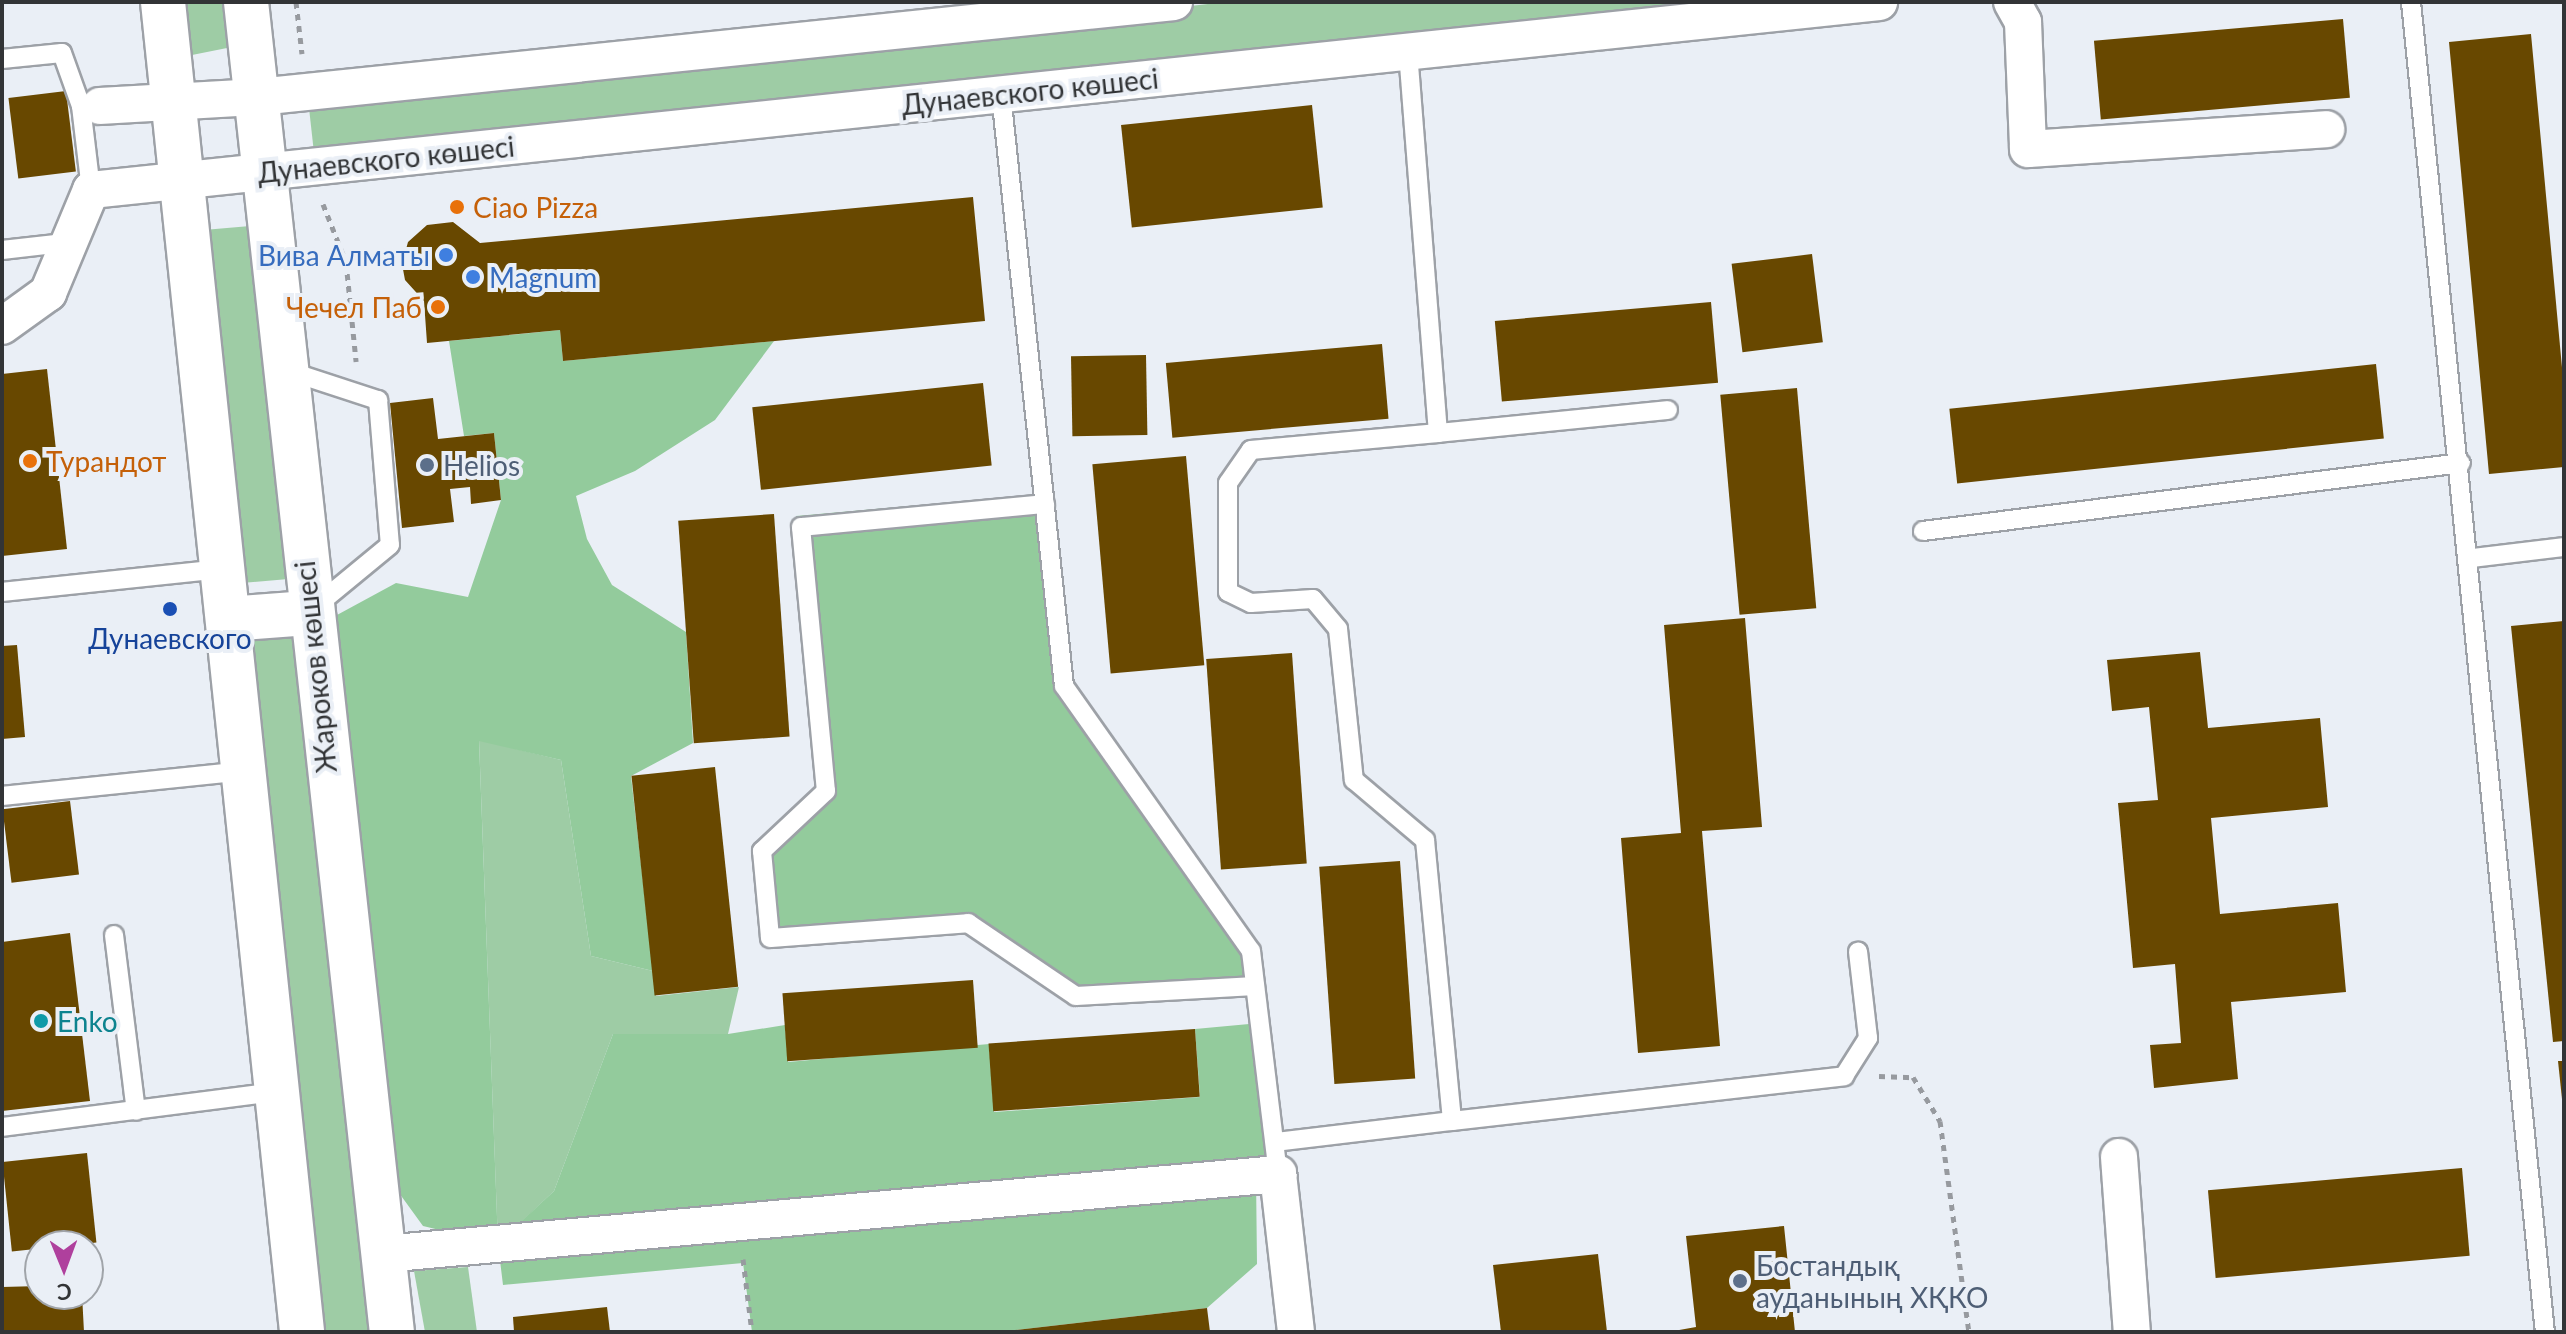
<!DOCTYPE html>
<html>
<head>
<meta charset="utf-8">
<style>
	body { margin:0 }
	#map { position:relative; width:2566px; height:1334px; overflow:hidden; background:#eaeff6; font-family:Lato,sans-serif }
	div>[style] { position:absolute }
	[style*='--x'] { left:calc(var(--x)*1px); top:calc(var(--y)*1px); width:calc(var(--w)*1px); rotate:calc(var(--a)*1deg) }
	.green>* { inset:0; background:#9ecca5; transform-origin:0 0 }
	.forest>* { inset:0; background:#93cb9c }
	.building>* { inset:0; background:#684800; transform-origin:0 0 }
	.path>* { height:5px; margin-top:-2.5px; transform-origin:0; background:repeating-linear-gradient(90deg,#979a9f 0 6px,transparent 0 12px) }
	.roads { filter:drop-shadow(2px 0 #9da1a7) drop-shadow(-2px 0 #9da1a7) drop-shadow(0 2px #9da1a7) drop-shadow(0 -2px #9da1a7) }
	.lane>* { height:18px; margin:-9px; padding:0 9px; transform-origin:9px; border-radius:9px; background:#fff }
	.street>* { height:36px; margin:-18px; padding:0 18px; transform-origin:18px; border-radius:18px; background:#fff }
	.secondary>* { height:44px; margin:-22px; padding:0 22px; transform-origin:22px; border-radius:22px; background:#fff }
	.dots>* { width:22px; height:22px; translate:-50% -50%; box-sizing:border-box; border:4px solid #eaeff6; border-radius:50% }
	span { translate:-50% -50%; white-space:nowrap; text-align:center; line-height:1.15; -webkit-text-stroke:8px #eaeff6; paint-order:stroke }
	.street-label { font-size:28px; color:#323436 }
	.food-label { font-size:28px; color:#c56008 }
	.left { translate:0 -50%; text-align:left }
	.right { translate:-100% -50%; text-align:right }
	.shop-label { font-size:28px; color:#366cbe }
	.service-label { font-size:28px; color:#4e5e75 }
	.transit-label { font-size:28px; color:#164399 }
	.culture-label { font-size:28px; color:#0d838f }
	.frame { position:absolute; inset:0; border:4px solid #323436; pointer-events:none }
	.north { position:absolute; left:24px; top:1230px; width:80px; height:80px; box-sizing:border-box; background:#eaeff6; border:2px solid #a0a4a9; border-radius:50%; rotate:179deg; font-size:22px; font-weight:700; line-height:32px; text-align:center; color:#323436 }
	.north::after { content:''; display:block; margin:auto; width:28px; height:36px; background:#af409d; clip-path:polygon(50% 0,100% 100%,50% 72%,0 100%) }
</style>
</head>
<body>
<div id="map">
	<div class="green">
		<i style="clip-path:polygon(181px 2px,222px 2px,227px 48px,187px 56px)"></i>
		<i style="clip-path:polygon(1225px 2px,1873px 2px,314px 153px,309px 108px)"></i>
		<i style="left:272px;top:224px;width:355px;height:86px;rotate:85deg"></i>
		<i style="left:309px;top:629px;width:708px;height:80px;rotate:83deg"></i>
		<i style="clip-path:polygon(479px 740px,561px 760px,591px 956px,653px 971px,656px 996px,739px 987px,728px 1034px,613px 1034px,554px 1191px,498px 1244px)"></i>
		<i style="clip-path:polygon(468px 1267px,477px 1332px,425px 1332px,414px 1271px)"></i>
	</div>
	<div class="forest">
		<i style="clip-path:polygon(560px 330px,563px 361px,774px 341px,715px 420px,635px 471px,576px 496px,587px 539px,612px 585px,686px 632px,693px 743px,631px 776px,653px 971px,591px 956px,561px 760px,479px 741px,498px 1243px,554px 1191px,613px 1034px,728px 1034px,785px 1025px,788px 1062px,989px 1044px,994px 1112px,1200px 1097px,1195px 1029px,1260px 1023px,1278px 1174px,1256px 1176px,1257px 1264px,1207px 1308px,998px 1332px,752px 1332px,743px 1263px,503px 1285px,498px 1244px,423px 1226px,394px 1186px,337px 615px,396px 583px,468px 597px,501px 500px,494px 433px,464px 436px,449px 341px)"></i>
		<i style="clip-path:polygon(1043px 494px,1064px 686px,1251px 951px,1255px 986px,1076px 996px,968px 923px,770px 938px,762px 851px,826px 791px,796px 516px)"></i>
	</div>
	<div class="building">
		<i style="left:2343px;top:19px;width:79px;height:250px;rotate:85deg"></i>
		<i style="clip-path:polygon(2531px 34px,2564px 389px,2564px 467px,2489px 474px,2449px 42px)"></i>
		<i style="left:66px;top:91px;width:81px;height:58px;rotate:83deg"></i>
		<i style="left:1312px;top:105px;width:103px;height:192px;rotate:84deg"></i>
		<i style="clip-path:polygon(973px 197px,985px 321px,563px 361px,560px 330px,427px 343px,424px 301px,405px 280px,402px 264px,408px 242px,427px 225px,453px 222px,480px 243px)"></i>
		<i style="left:1812px;top:254px;width:89px;height:81px;rotate:83deg"></i>
		<i style="left:1711px;top:302px;width:81px;height:217px;rotate:85deg"></i>
		<i style="left:1382px;top:344px;width:75px;height:217px;rotate:85deg"></i>
		<i style="left:1146px;top:355px;width:80px;height:75px;rotate:89deg"></i>
		<i style="left:2376px;top:364px;width:75px;height:429px;rotate:84deg"></i>
		<i style="clip-path:polygon(47px 369px,67px 549px,2px 556px,2px 374px)"></i>
		<i style="left:983px;top:383px;width:83px;height:232px;rotate:84deg"></i>
		<i style="left:1797px;top:388px;width:221px;height:77px;rotate:85deg"></i>
		<i style="clip-path:polygon(433px 398px,438px 439px,494px 433px,501px 500px,471px 504px,470px 487px,450px 489px,454px 522px,402px 528px,390px 403px)"></i>
		<i style="left:1186px;top:456px;width:210px;height:94px;rotate:85deg"></i>
		<i style="left:774px;top:514px;width:223px;height:96px;rotate:86deg"></i>
		<i style="clip-path:polygon(1745px 618px,1762px 827px,1702px 831px,1720px 1046px,1638px 1053px,1621px 838px,1681px 833px,1664px 625px)"></i>
		<i style="clip-path:polygon(2564px 621px,2564px 1041px,2553px 1042px,2511px 626px)"></i>
		<i style="clip-path:polygon(17px 645px,25px 737px,2px 739px,2px 646px)"></i>
		<i style="clip-path:polygon(2200px 652px,2208px 728px,2320px 718px,2328px 807px,2211px 818px,2220px 914px,2338px 903px,2346px 992px,2231px 1002px,2238px 1079px,2154px 1088px,2150px 1045px,2181px 1043px,2175px 964px,2133px 968px,2118px 803px,2158px 800px,2149px 707px,2112px 711px,2107px 660px)"></i>
		<i style="left:1292px;top:653px;width:211px;height:86px;rotate:86deg"></i>
		<i style="left:715px;top:767px;width:221px;height:84px;rotate:84deg"></i>
		<i style="left:70px;top:801px;width:74px;height:68px;rotate:83deg"></i>
		<i style="left:1400px;top:861px;width:218px;height:81px;rotate:86deg"></i>
		<i style="clip-path:polygon(70px 933px,90px 1101px,2px 1111px,2px 942px)"></i>
		<i style="left:973px;top:980px;width:68px;height:191px;rotate:86deg"></i>
		<i style="left:1195px;top:1029px;width:68px;height:207px;rotate:86deg"></i>
		<i style="clip-path:polygon(2558px 1061px,2564px 1061px,2564px 1099px,2562px 1099px)"></i>
		<i style="left:87px;top:1153px;width:90px;height:85px;rotate:84deg"></i>
		<i style="left:2462px;top:1168px;width:88px;height:255px;rotate:85deg"></i>
		<i style="clip-path:polygon(1784px 1226px,1795px 1332px,1668px 1332px,1696px 1327px,1686px 1236px)"></i>
		<i style="clip-path:polygon(1598px 1254px,1607px 1332px,1501px 1332px,1493px 1265px)"></i>
		<i style="clip-path:polygon(40px 1286px,40px 1294px,82px 1294px,84px 1332px,2px 1332px,2px 1287px)"></i>
		<i style="clip-path:polygon(607px 1307px,610px 1332px,514px 1332px,513px 1317px)"></i>
		<i style="clip-path:polygon(1207px 1308px,1210px 1332px,1016px 1332px,1015px 1330px)"></i>
	</div>
	<div class="path">
		<i style="--x:296;--y:2;--w:52;--a:83.4"></i>
		<i style="--x:323;--y:204;--w:62;--a:68.4"></i>
		<i style="--x:346;--y:262;--w:100;--a:84.2"></i>
		<i style="--x:1879;--y:1076;--w:34;--a:2"></i>
		<i style="--x:1913;--y:1077;--w:52;--a:58.5"></i>
		<i style="--x:1940;--y:1121;--w:213;--a:82.2"></i>
		<i style="--x:743;--y:1259;--w:74;--a:83"></i>
	</div>
	<div class="roads">
		<div class="lane">
			<i style="--x:2411;--y:2;--w:1337;--a:84.25"></i>
			<i style="--x:1408;--y:52;--w:382;--a:85.5"></i>
			<i style="--x:1438;--y:433;--w:188;--a:174.8"></i>
			<i style="--x:1251;--y:450;--w:40;--a:124.9"></i>
			<i style="--x:1228;--y:483;--w:109;--a:90"></i>
			<i style="--x:1228;--y:592;--w:25;--a:26"></i>
			<i style="--x:1251;--y:603;--w:62;--a:-3.7"></i>
			<i style="--x:1313;--y:599;--w:39;--a:50"></i>
			<i style="--x:1338;--y:629;--w:152;--a:84"></i>
			<i style="--x:1354;--y:780;--w:93;--a:40.2"></i>
			<i style="--x:1425;--y:840;--w:282;--a:84.5"></i>
			<i style="--x:1452;--y:1121;--w:395;--a:-6.5"></i>
			<i style="--x:1844;--y:1076;--w:45;--a:-57.7"></i>
			<i style="--x:1868;--y:1038;--w:87;--a:-96.6"></i>
			<i style="--x:2;--y:59;--w:60;--a:-5.7"></i>
			<i style="--x:62;--y:53;--w:56;--a:70.3"></i>
			<i style="--x:81;--y:106;--w:19;--a:0"></i>
			<i style="--x:1001;--y:94;--w:595;--a:83.93"></i>
			<i style="--x:1064;--y:686;--w:324;--a:54.8"></i>
			<i style="--x:1251;--y:951;--w:225;--a:83.1"></i>
			<i style="--x:81;--y:106;--w:85;--a:83.2"></i>
			<i style="--x:2;--y:250;--w:61;--a:-6.5"></i>
			<i style="--x:286;--y:370;--w:97;--a:18.1"></i>
			<i style="--x:378;--y:400;--w:145;--a:85.3"></i>
			<i style="--x:390;--y:545;--w:96;--a:140.5"></i>
			<i style="--x:1438;--y:433;--w:231;--a:-5.7"></i>
			<i style="--x:1045;--y:504;--w:245;--a:174.6"></i>
			<i style="--x:801;--y:527;--w:265;--a:84.6"></i>
			<i style="--x:826;--y:791;--w:88;--a:136.8"></i>
			<i style="--x:762;--y:851;--w:87;--a:84.7"></i>
			<i style="--x:770;--y:938;--w:199;--a:-4.3"></i>
			<i style="--x:968;--y:923;--w:130;--a:34.1"></i>
			<i style="--x:1076;--y:996;--w:179;--a:-3.2"></i>
			<i style="--x:1923;--y:531;--w:542;--a:-7.2"></i>
			<i style="--x:2472;--y:558;--w:93;--a:-6.8"></i>
			<i style="--x:2;--y:592;--w:221;--a:-6"></i>
			<i style="--x:2;--y:796;--w:242;--a:-5.9"></i>
			<i style="--x:114;--y:935;--w:177;--a:82.9"></i>
			<i style="--x:2;--y:1127;--w:277;--a:-7.3"></i>
			<i style="--x:1275;--y:1142;--w:178;--a:-6.8"></i>
		</div>
		<div class="street">
			<i style="--x:2012;--y:2;--w:23;--a:61"></i>
			<i style="--x:2023;--y:22;--w:127;--a:87.7"></i>
			<i style="--x:2028;--y:149;--w:299;--a:-3.8"></i>
			<i style="--x:100;--y:106;--w:158;--a:-3.3"></i>
			<i style="--x:258;--y:97;--w:921;--a:-5.92"></i>
			<i style="--x:2;--y:326;--w:57;--a:-35.7"></i>
			<i style="--x:48;--y:293;--w:112;--a:-67.3"></i>
			<i style="--x:91;--y:190;--w:1798;--a:-6"></i>
			<i style="--x:2119;--y:1157;--w:175;--a:85.8"></i>
			<i style="--x:383;--y:1254;--w:899;--a:-5.11"></i>
			<i style="--x:1278;--y:1174;--w:159;--a:83.5"></i>
		</div>
		<div class="secondary">
			<i style="--x:163;--y:2;--w:1337;--a:84.03"></i>
			<i style="--x:246;--y:2;--w:1338;--a:83.74"></i>
			<i style="--x:228;--y:619;--w:80;--a:-4.3"></i>
		</div>
	</div>
	<div class="dots">
		<i style="left:457px;top:207px;background:#e8710a"></i>
		<i style="left:446px;top:255px;background:#3f7fe0"></i>
		<i style="left:473px;top:277px;background:#3f7fe0"></i>
		<i style="left:438px;top:307px;background:#e8710a"></i>
		<i style="left:30px;top:461px;background:#e8710a"></i>
		<i style="left:427px;top:465px;background:#5c6f8a"></i>
		<i style="left:170px;top:609px;background:#1a4fb4"></i>
		<i style="left:41px;top:1021px;background:#0f9aa8"></i>
		<i style="left:1740px;top:1281px;background:#5c6f8a"></i>
	</div>
	<div class="street-label">
		<span style="left:1030px;top:91px;rotate:-6deg">Дунаевского көшесі</span>
		<span style="left:386px;top:159px;rotate:-6deg">Дунаевского көшесі</span>
		<span style="left:315px;top:667px;rotate:-96deg">Жароков көшесі</span>
	</div>
	<div class="food-label">
		<span class="left" style="left:473px;top:207px">Ciao Pizza</span>
		<span class="right" style="left:422px;top:307px">Чечел Паб</span>
		<span class="left" style="left:46px;top:461px">Турандот</span>
	</div>
	<div class="shop-label">
		<span class="right" style="left:430px;top:255px">Вива Алматы</span>
		<span class="left" style="left:489px;top:277px">Magnum</span>
	</div>
	<div class="service-label">
		<span class="left" style="left:443px;top:465px">Helios</span>
		<span class="left" style="left:1756px;top:1281px">Бостандық<br>ауданының ХҚКО</span>
	</div>
	<div class="transit-label">
		<span style="left:170px;top:638px">Дунаевского</span>
	</div>
	<div class="culture-label">
		<span class="left" style="left:57px;top:1021px">Enko</span>
	</div>
	<div class="frame"></div>
	<div class="north">С</div>
</div>
</body>
</html>
